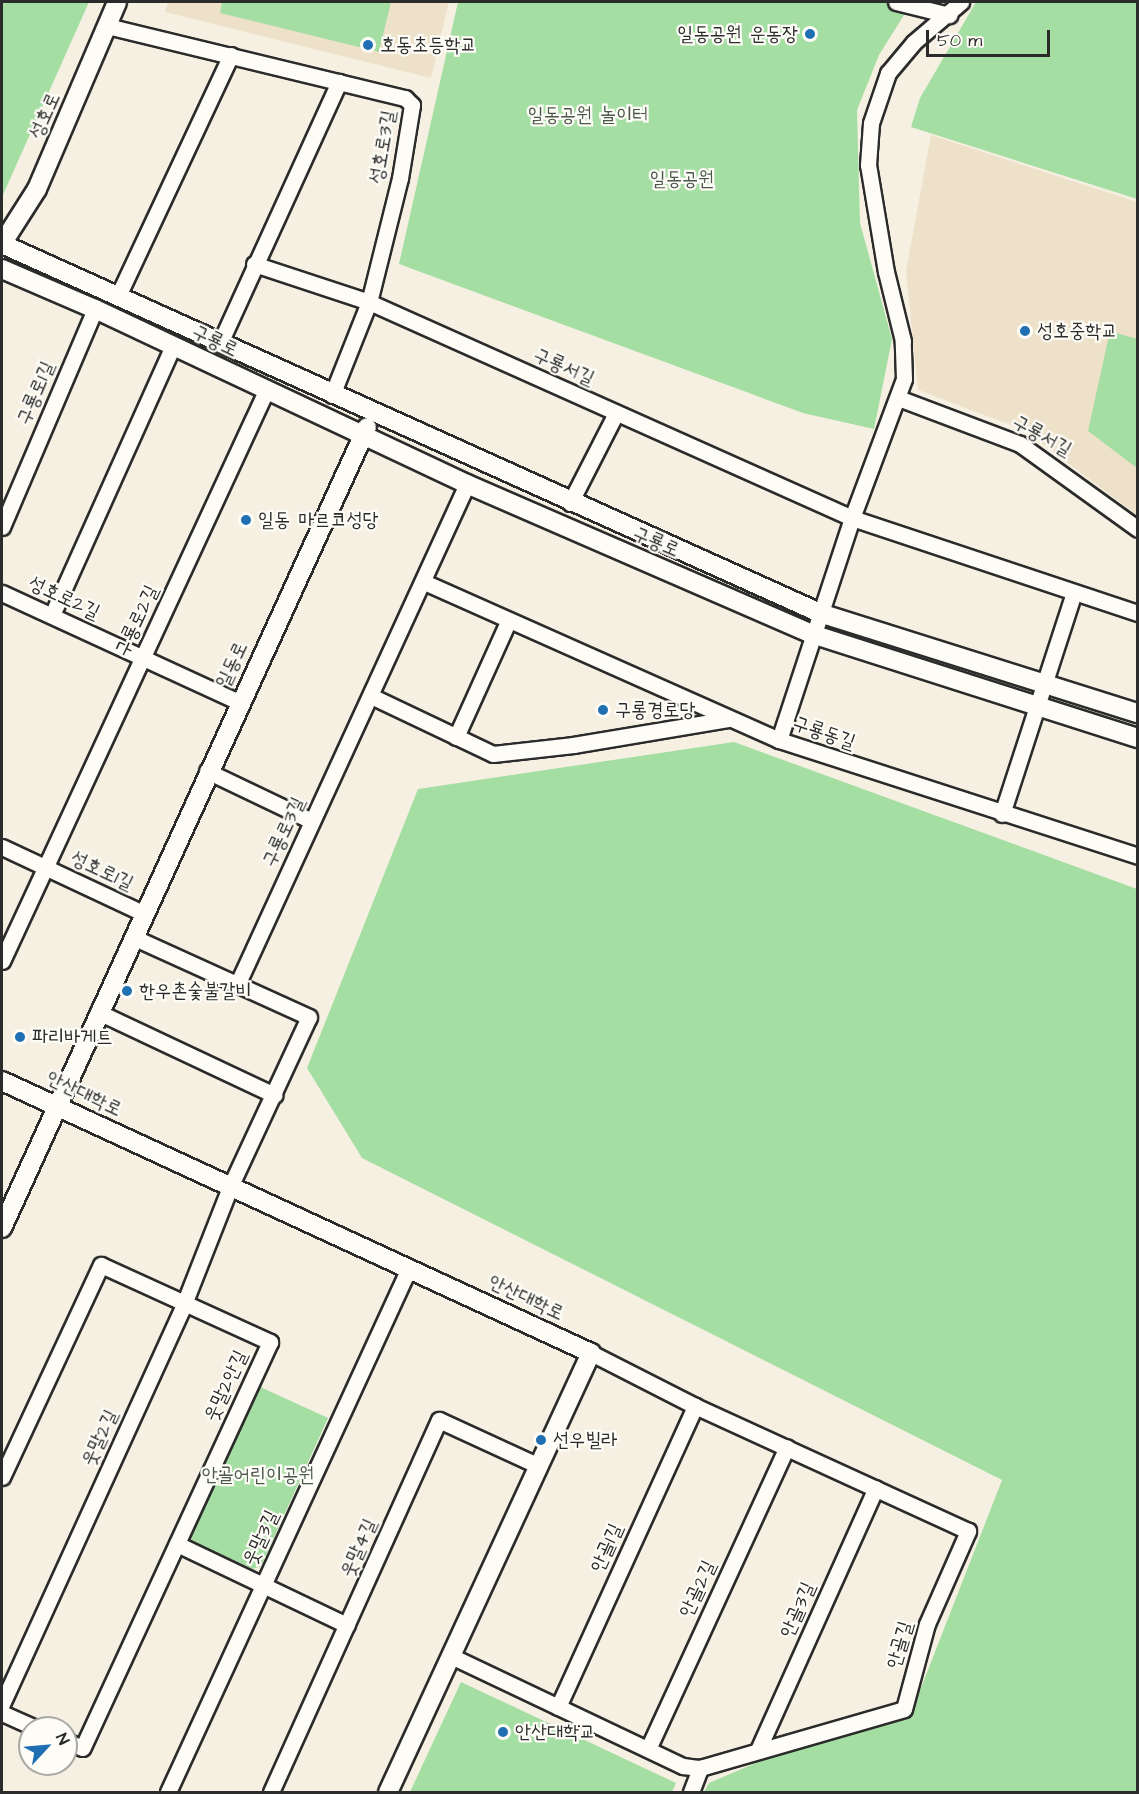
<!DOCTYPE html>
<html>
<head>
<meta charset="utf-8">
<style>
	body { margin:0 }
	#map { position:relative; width:1139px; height:1794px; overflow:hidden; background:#f6f0e2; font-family:"Architects Daughter","Poor Story",sans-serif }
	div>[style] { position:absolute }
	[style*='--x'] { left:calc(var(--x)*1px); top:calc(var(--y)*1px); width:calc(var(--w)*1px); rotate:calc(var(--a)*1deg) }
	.built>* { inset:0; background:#eee1c9 }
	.green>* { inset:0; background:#a5dea3 }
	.roads { filter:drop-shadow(2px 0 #2b2b2b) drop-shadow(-2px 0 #2b2b2b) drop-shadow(0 2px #2b2b2b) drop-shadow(0 -2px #2b2b2b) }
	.minor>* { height:15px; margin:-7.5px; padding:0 7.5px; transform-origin:7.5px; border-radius:7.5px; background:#fdfcf7 }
	.tertiary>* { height:18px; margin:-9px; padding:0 9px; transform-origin:9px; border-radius:9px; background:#fdfcf7 }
	.dots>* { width:16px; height:16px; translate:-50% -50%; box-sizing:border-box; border:3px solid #fdfcf7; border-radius:50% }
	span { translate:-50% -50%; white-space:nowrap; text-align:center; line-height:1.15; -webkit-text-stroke:4.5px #fdfcf7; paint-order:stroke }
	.poi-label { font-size:20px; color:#2b2b2b }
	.right { translate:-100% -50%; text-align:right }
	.left { translate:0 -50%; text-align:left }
	.park-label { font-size:20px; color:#4a5849 }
	.street-label { font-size:20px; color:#2b2b2b }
	.frame { position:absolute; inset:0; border:3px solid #2b2b2b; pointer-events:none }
	.north { position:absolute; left:18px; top:1716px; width:60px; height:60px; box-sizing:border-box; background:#fdfcf7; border:2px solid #a9a8a5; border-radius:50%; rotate:64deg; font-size:16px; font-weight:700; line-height:24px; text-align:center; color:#2b2b2b }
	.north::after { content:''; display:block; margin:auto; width:21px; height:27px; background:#1f6fb2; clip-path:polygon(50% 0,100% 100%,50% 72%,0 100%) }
	.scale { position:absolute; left:926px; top:30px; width:124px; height:27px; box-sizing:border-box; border:3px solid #2b2b2b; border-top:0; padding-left:8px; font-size:18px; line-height:21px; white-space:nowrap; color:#2b2b2b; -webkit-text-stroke:4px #fdfcf7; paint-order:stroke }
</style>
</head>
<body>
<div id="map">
	<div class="built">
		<i style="clip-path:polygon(168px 2px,449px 2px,431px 78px,165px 12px)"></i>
		<i style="clip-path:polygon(931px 135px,1137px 202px,1137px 515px,1024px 430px,918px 390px,906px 271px)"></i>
	</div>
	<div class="green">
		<i style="clip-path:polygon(2px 2px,89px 2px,2px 197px)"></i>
		<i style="clip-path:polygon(222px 2px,391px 2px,379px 52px,220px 13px)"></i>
		<i style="clip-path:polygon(458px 2px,884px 2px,909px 7px,879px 55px,857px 110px,860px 223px,892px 339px,874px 429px,803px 413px,399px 264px)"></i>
		<i style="clip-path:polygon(976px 2px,1137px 2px,1137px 199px,911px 127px,920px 98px)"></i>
		<i style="clip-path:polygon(1110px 331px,1137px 339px,1137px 468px,1088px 431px)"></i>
		<i style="clip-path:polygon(734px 742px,1137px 889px,1137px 1792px,704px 1792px,709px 1783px,758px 1762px,910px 1716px,1002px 1480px,362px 1158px,307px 1068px,418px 789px)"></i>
		<i style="clip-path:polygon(256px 1385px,328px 1418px,261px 1566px,253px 1569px,192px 1541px,189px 1533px)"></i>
		<i style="clip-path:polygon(461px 1682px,676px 1783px,672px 1792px,410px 1792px)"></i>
	</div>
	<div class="roads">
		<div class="minor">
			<i style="--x:896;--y:2;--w:55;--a:13.8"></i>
			<i style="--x:107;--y:26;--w:307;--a:13.6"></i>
			<i style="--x:405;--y:98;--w:10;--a:45"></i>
			<i style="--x:412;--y:105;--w:74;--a:99.3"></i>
			<i style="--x:400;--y:178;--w:128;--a:104"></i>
			<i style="--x:369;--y:302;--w:100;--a:111.7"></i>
			<i style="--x:254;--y:264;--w:121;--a:18.3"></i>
			<i style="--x:369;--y:302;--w:529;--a:24.09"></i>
			<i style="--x:852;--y:518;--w:301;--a:18.4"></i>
			<i style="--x:118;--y:296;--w:266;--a:-64.9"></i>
			<i style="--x:220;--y:343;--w:287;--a:-65.5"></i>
			<i style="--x:898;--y:398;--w:130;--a:20.7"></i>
			<i style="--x:1020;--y:444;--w:145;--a:35.8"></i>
			<i style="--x:570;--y:503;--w:101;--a:-62.9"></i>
			<i style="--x:2;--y:527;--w:237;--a:-66.9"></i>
			<i style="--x:424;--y:582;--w:389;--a:24"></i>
			<i style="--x:779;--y:740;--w:377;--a:17.9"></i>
			<i style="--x:2;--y:593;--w:261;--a:24.7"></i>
			<i style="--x:52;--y:615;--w:295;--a:-65.8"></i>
			<i style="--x:371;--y:696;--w:135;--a:25.4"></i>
			<i style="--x:493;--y:754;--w:81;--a:-6.4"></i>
			<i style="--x:573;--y:745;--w:157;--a:-9.5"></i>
			<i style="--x:456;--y:737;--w:126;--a:-65.7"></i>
			<i style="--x:779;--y:740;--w:234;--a:-71.8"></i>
			<i style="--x:852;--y:518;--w:148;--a:-69.5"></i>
			<i style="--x:904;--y:379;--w:38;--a:-92"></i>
			<i style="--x:903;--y:341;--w:71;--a:-103.8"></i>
			<i style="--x:886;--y:272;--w:109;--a:-99.5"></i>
			<i style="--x:868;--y:165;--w:42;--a:-85.9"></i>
			<i style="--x:871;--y:123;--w:53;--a:-71.2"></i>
			<i style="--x:888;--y:73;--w:40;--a:-50"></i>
			<i style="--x:914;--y:42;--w:62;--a:-40.4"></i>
			<i style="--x:207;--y:771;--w:116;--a:25.5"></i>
			<i style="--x:1002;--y:814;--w:233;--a:-72"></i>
			<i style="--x:2;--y:847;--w:156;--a:25.1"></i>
			<i style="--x:2;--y:961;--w:628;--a:-65.15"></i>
			<i style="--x:237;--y:985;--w:551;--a:-65.34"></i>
			<i style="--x:98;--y:1012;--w:195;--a:25.2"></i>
			<i style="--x:2;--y:1477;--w:234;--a:-65"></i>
			<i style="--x:101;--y:1265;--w:186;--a:24.5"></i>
			<i style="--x:270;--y:1342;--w:447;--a:114.8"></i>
			<i style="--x:82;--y:1748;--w:17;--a:-156"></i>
			<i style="--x:177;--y:1544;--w:188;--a:25.5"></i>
			<i style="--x:451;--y:1656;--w:257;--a:25.4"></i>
			<i style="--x:683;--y:1766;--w:17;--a:7"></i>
			<i style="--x:700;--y:1768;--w:212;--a:-16.1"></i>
			<i style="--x:904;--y:1709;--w:88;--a:-74.9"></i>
			<i style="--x:927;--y:1624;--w:102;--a:-66.2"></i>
			<i style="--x:968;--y:1531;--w:300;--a:-155.4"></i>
			<i style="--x:695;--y:1406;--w:117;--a:-153"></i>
			<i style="--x:2;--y:1704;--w:439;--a:-65.5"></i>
			<i style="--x:184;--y:1304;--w:126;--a:-68.5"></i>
			<i style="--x:230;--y:1187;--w:187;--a:-65.1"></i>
			<i style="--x:309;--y:1017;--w:193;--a:-155.6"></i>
			<i style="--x:558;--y:1707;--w:331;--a:-65.5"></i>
			<i style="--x:2;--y:1713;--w:37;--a:24"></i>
			<i style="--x:648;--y:1749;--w:332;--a:-65.3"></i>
			<i style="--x:758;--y:1750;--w:287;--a:-65.8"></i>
			<i style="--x:168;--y:1792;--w:577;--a:-65.3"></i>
			<i style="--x:271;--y:1792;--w:408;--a:-65.7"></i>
			<i style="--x:439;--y:1420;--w:110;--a:24.7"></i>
			<i style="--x:691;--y:1792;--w:26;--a:-69"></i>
		</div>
		<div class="tertiary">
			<i style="--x:2;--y:244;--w:897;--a:24.28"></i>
			<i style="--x:820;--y:613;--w:333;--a:17.5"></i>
			<i style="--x:2;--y:244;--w:65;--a:-57.5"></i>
			<i style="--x:37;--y:189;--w:203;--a:-66.8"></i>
			<i style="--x:2;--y:269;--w:101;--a:23.3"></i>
			<i style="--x:95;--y:309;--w:411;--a:25.2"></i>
			<i style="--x:467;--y:484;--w:379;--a:23.5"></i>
			<i style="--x:815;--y:635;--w:339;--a:17.7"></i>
			<i style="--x:2;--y:1081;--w:649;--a:24.79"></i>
			<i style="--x:591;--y:1353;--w:484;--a:114.8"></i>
			<i style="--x:2;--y:1228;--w:880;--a:-65.5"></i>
		</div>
	</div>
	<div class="dots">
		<i style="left:810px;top:34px;background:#1f6fb2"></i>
		<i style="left:368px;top:45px;background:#1f6fb2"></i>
		<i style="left:1025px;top:331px;background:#1f6fb2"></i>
		<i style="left:246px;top:520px;background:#1f6fb2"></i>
		<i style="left:603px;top:710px;background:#1f6fb2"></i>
		<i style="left:127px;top:991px;background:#1f6fb2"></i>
		<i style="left:20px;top:1037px;background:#1f6fb2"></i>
		<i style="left:541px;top:1440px;background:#1f6fb2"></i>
		<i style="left:503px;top:1732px;background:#1f6fb2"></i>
	</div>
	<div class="poi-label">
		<span class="right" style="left:798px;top:34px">일동공원 운동장</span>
		<span class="left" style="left:380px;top:45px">호동초등학교</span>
		<span class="left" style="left:1037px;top:331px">성호중학교</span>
		<span class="left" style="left:258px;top:520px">일동 마르코성당</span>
		<span class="left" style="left:615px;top:710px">구롱경로당</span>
		<span class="left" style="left:139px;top:991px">한우촌숯불갈비</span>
		<span class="left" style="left:32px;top:1037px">파리바게트</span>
		<span class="left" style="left:553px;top:1440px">선우빌라</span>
		<span class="left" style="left:515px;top:1732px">안산대학교</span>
	</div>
	<div class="park-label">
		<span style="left:588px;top:115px">일동공원 놀이터</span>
		<span style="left:682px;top:179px">일동공원</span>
		<span style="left:258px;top:1475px">안골어린이공원</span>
	</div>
	<div class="street-label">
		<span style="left:45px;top:116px;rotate:-66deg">성호로</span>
		<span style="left:383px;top:147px;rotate:-80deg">성호로3길</span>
		<span style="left:215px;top:341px;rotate:26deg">구룡로</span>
		<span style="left:564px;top:367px;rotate:24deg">구룡서길</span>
		<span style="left:36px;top:393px;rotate:-67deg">구룡로1길</span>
		<span style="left:1042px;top:436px;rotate:29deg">구룡서길</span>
		<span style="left:656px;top:542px;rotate:23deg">구룡로</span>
		<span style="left:64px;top:598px;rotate:25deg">성호로2길</span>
		<span style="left:137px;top:621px;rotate:-65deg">구룡로2길</span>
		<span style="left:232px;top:665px;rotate:-65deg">일동로</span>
		<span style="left:824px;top:733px;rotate:19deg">구룡동길</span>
		<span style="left:284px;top:832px;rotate:-65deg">구룡로3길</span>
		<span style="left:102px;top:871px;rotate:25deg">성호로1길</span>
		<span style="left:84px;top:1094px;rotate:25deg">안산대학로</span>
		<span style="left:526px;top:1298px;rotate:25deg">안산대학로</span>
		<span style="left:226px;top:1386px;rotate:-65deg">웃말2안길</span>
		<span style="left:100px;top:1438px;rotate:-65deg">웃말2길</span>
		<span style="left:261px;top:1538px;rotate:-65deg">웃말3길</span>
		<span style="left:359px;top:1548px;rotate:-66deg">웃말4길</span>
		<span style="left:607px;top:1548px;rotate:-66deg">안골1길</span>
		<span style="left:698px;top:1589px;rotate:-65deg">안골2길</span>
		<span style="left:798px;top:1610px;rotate:-66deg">안골3길</span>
		<span style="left:900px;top:1645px;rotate:-74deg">안골길</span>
	</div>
	<div class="frame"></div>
	<div class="north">N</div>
	<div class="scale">50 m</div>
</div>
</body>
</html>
